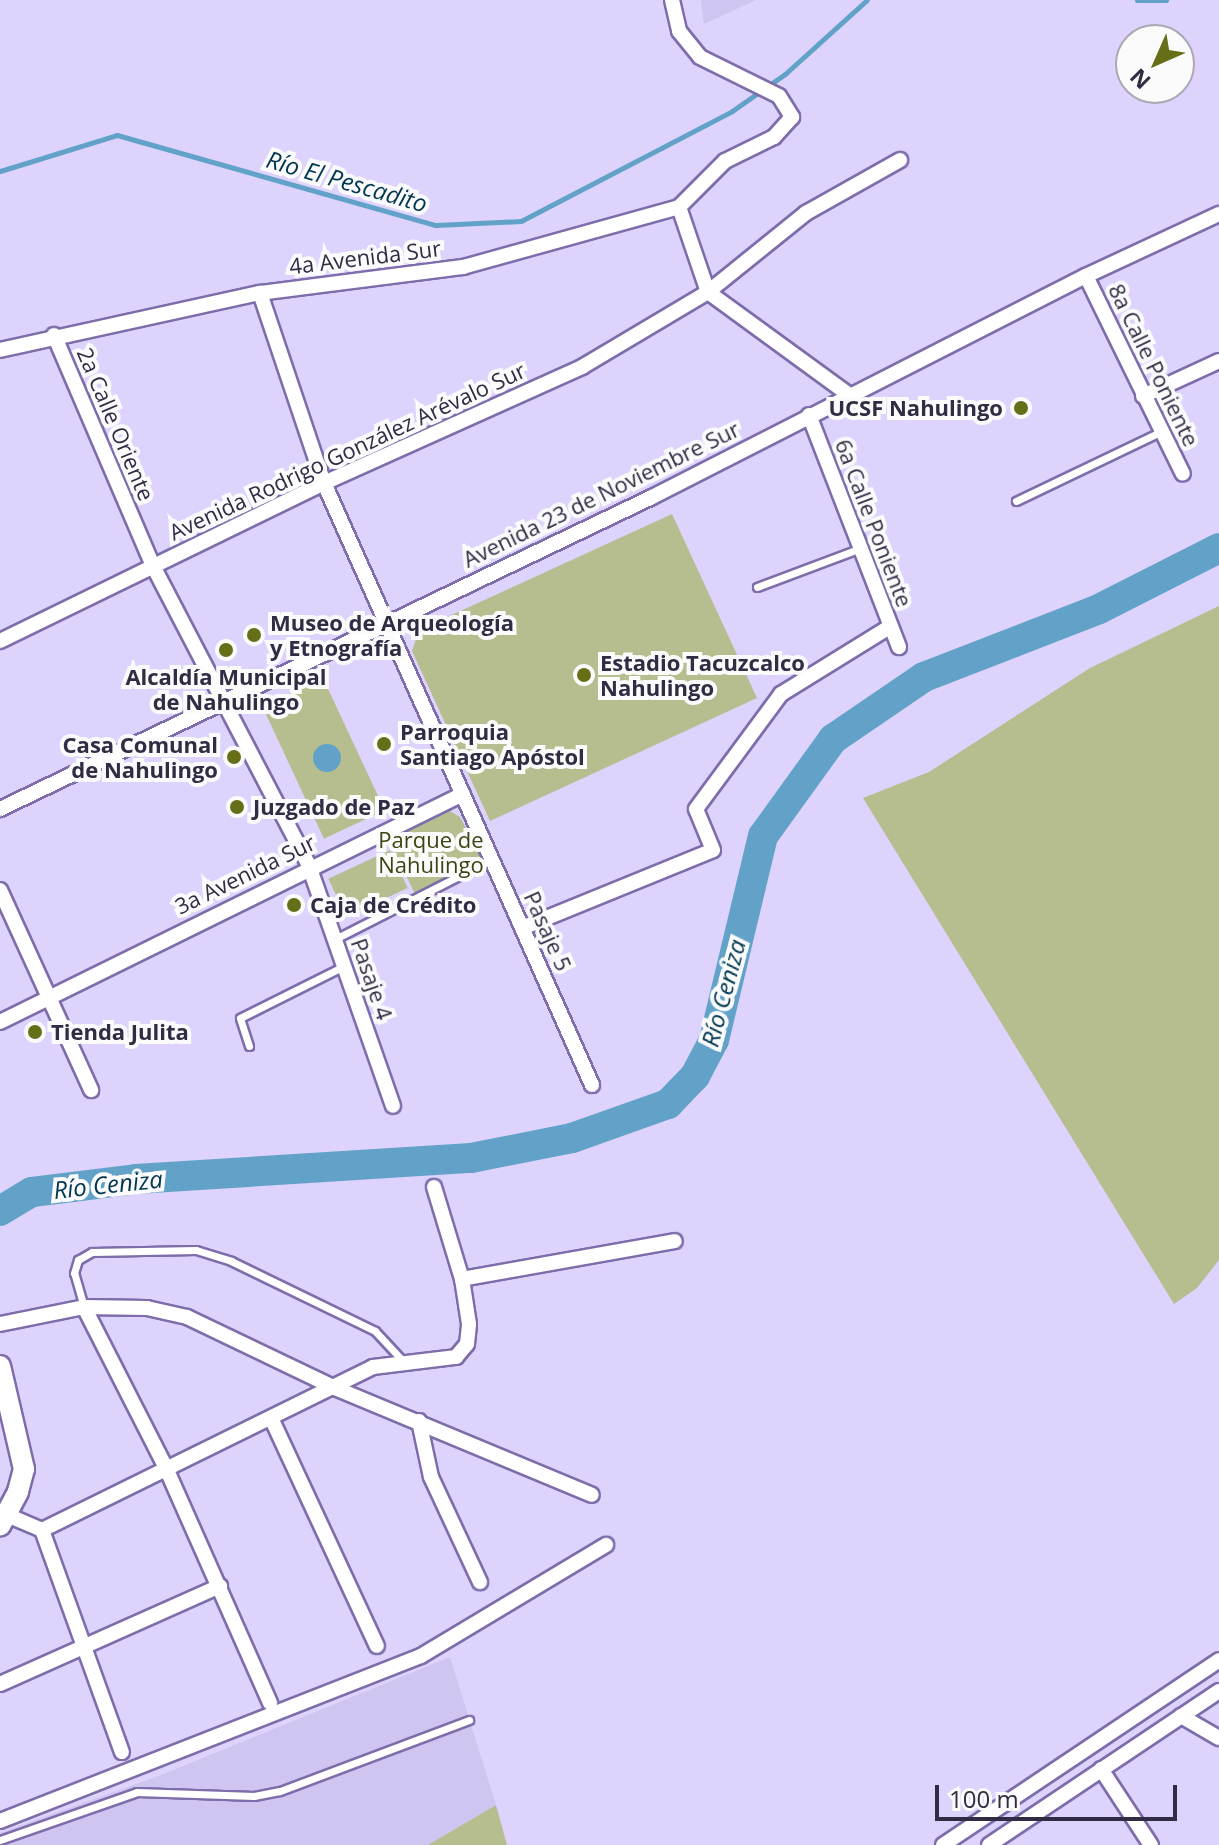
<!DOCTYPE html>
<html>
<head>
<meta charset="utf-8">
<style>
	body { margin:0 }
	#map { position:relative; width:1219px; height:1845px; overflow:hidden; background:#ddd3fc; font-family:"Open Sans",sans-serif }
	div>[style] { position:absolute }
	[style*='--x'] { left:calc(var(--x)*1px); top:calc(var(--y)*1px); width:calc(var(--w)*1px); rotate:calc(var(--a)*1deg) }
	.built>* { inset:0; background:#cfc5f0 }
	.green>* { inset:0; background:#b6be8f; transform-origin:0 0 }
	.water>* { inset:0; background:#62a2c9 }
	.round { border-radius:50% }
	.stream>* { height:5px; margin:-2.5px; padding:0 2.5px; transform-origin:2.5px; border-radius:2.5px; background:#62a2c9 }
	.river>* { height:30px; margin:-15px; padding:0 15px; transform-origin:15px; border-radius:15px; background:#62a2c9 }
	.roads { filter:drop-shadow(2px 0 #7e6daa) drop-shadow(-2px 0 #7e6daa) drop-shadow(0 2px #7e6daa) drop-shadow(0 -2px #7e6daa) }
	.lane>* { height:7px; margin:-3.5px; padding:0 3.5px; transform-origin:3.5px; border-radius:3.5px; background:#fff }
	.street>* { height:14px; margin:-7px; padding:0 7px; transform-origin:7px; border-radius:7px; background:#fff }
	.secondary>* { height:20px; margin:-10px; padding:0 10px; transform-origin:10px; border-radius:10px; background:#fff }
	.dots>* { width:22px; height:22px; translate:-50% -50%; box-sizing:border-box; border:4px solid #fbfbfb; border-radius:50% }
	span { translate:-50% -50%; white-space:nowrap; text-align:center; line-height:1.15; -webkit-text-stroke:8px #fbfbfb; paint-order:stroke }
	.street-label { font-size:22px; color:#312b44 }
	.poi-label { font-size:22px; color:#312b44; font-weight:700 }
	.right { translate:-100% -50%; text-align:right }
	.left { translate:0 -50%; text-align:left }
	.park-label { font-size:22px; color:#3d4311 }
	.water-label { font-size:24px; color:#003750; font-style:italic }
	.north { position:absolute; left:1115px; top:24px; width:80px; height:80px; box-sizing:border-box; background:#fbfbfb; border:2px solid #aaa8b2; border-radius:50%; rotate:225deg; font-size:22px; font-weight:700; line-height:32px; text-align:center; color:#312b44 }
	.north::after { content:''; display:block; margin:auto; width:28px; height:36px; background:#666f18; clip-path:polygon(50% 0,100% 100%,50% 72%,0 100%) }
	.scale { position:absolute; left:935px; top:1785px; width:242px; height:36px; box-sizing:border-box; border:4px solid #312b44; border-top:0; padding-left:10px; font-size:24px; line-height:28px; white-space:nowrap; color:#312b44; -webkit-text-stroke:6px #fbfbfb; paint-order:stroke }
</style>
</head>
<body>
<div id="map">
	<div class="built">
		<i style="clip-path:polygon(701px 0,756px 0,704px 24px)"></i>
		<i style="clip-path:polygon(450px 1657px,496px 1805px,428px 1845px,0 1845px,0 1833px,161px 1775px)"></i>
	</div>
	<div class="green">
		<i style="clip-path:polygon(672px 514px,757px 698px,490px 821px,412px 651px,419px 630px)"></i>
		<i style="clip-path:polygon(1219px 606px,1219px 1260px,1197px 1288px,1174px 1304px,863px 798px,929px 772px,1090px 668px)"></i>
		<i style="left:323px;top:678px;width:146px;height:67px;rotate:65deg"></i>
		<i style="clip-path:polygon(450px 811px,460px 817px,483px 860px,415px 894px,388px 838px)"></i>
		<i style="left:390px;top:850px;width:42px;height:68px;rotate:65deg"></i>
		<i style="clip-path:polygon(496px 1805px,507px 1845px,428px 1845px)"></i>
	</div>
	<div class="water">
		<i class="round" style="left:313px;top:744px;width:28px;height:28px"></i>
	</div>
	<div class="stream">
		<i style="--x:1137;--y:0;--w:29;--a:0"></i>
		<i style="--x:0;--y:171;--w:122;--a:-17.1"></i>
		<i style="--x:117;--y:135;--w:331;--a:15.8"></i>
		<i style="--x:436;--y:225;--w:85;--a:-2.7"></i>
		<i style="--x:521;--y:221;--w:238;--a:-27.5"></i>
		<i style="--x:732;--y:111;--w:65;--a:-34.9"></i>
		<i style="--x:785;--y:74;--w:110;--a:-42.1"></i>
	</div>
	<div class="river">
		<i style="--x:0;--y:1211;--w:37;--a:-31"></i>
		<i style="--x:32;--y:1192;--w:105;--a:-7.1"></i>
		<i style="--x:136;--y:1179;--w:336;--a:-3.6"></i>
		<i style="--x:471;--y:1158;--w:103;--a:-11.2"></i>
		<i style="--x:572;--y:1138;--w:102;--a:-19.5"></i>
		<i style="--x:668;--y:1104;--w:39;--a:-46"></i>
		<i style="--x:695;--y:1076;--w:41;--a:-62.2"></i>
		<i style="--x:714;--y:1040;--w:210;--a:-76.5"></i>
		<i style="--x:763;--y:836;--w:120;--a:-54.2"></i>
		<i style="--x:833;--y:739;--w:110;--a:-34.3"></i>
		<i style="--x:924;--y:677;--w:188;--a:-21.2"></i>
		<i style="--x:1099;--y:609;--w:135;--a:-26.9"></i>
	</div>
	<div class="roads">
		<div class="lane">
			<i style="--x:1016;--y:501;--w:160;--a:-25.6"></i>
			<i style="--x:757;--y:587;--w:111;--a:-20.6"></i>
			<i style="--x:335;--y:939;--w:176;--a:-27"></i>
			<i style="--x:249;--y:1046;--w:29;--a:-108"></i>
			<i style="--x:240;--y:1018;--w:116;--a:-26.6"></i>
			<i style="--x:84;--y:1307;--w:35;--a:-106"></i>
			<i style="--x:74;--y:1273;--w:14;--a:-73"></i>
			<i style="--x:78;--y:1260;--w:16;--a:-30"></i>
			<i style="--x:92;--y:1252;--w:104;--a:-1.1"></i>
			<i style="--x:196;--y:1250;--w:37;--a:17"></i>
			<i style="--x:231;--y:1261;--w:160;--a:25.9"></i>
			<i style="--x:375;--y:1331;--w:40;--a:47"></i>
			<i style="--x:0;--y:1840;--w:145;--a:-19.3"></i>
			<i style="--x:137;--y:1792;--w:117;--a:2"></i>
			<i style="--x:254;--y:1796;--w:26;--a:-11"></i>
			<i style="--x:280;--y:1791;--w:202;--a:-20.6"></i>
		</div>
		<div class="street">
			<i style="--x:672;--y:0;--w:32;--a:77"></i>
			<i style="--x:679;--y:31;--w:33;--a:51"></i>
			<i style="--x:700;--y:57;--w:88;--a:26.3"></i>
			<i style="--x:779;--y:96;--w:25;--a:58"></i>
			<i style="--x:792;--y:117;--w:27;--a:132"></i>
			<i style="--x:774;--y:137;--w:55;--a:153.9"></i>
			<i style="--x:725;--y:161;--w:65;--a:135"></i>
			<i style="--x:679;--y:207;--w:90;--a:71.2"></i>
			<i style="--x:1086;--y:276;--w:220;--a:63.9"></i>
			<i style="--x:708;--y:292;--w:175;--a:36.1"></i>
			<i style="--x:260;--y:293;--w:200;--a:71.4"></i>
			<i style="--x:324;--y:483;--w:659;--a:66"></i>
			<i style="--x:54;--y:335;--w:249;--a:66.8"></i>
			<i style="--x:152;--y:564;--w:340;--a:62.5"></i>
			<i style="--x:309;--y:866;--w:254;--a:70.7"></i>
			<i style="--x:0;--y:350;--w:266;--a:-12.4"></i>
			<i style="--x:260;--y:293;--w:205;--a:-7.3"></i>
			<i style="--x:463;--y:267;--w:224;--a:-15.5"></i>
			<i style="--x:1143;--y:396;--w:84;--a:-24.7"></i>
			<i style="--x:809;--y:415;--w:249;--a:68.8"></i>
			<i style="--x:0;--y:641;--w:360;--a:-26"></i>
			<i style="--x:324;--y:483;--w:283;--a:-24.2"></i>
			<i style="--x:582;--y:367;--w:147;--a:-30.8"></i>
			<i style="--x:708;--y:292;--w:126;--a:-38.9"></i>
			<i style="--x:806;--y:213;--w:108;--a:-29.4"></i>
			<i style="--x:0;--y:809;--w:721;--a:-25.57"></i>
			<i style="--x:650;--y:498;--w:489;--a:-27"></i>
			<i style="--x:1086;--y:276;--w:147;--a:-25"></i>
			<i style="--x:0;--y:890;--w:220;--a:65.5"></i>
			<i style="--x:522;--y:928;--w:206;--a:-22.2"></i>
			<i style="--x:713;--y:850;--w:44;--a:-112.5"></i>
			<i style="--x:696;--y:809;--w:143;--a:-53.5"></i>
			<i style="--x:781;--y:694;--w:129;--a:-31.7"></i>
			<i style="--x:0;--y:1022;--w:516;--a:-26.22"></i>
			<i style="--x:434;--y:1187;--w:96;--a:73.1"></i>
			<i style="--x:84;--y:1307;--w:181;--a:63"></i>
			<i style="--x:166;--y:1468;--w:257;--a:66.1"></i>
			<i style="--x:0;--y:1324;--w:86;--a:-11.4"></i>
			<i style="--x:84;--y:1307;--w:63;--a:0.9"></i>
			<i style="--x:147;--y:1308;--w:41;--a:12.7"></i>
			<i style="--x:187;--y:1317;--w:164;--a:25.6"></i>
			<i style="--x:335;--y:1388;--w:278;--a:22.6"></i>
			<i style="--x:272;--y:1420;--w:249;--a:65.1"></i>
			<i style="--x:419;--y:1421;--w:57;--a:77.9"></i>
			<i style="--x:431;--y:1477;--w:116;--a:65"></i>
			<i style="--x:7;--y:1515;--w:38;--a:23"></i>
			<i style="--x:42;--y:1530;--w:236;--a:70.2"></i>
			<i style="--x:42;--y:1530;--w:369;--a:-26.2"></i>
			<i style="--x:373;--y:1367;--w:84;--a:-6.9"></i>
			<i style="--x:456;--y:1357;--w:17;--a:-50"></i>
			<i style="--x:467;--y:1344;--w:20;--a:-84"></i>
			<i style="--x:469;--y:1324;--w:46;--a:-98.8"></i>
			<i style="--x:462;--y:1279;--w:216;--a:-10.1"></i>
			<i style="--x:0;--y:1684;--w:241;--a:-24"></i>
			<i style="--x:1181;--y:1716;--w:44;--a:30.1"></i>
			<i style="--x:1101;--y:1769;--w:91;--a:56.7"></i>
			<i style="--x:0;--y:1821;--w:452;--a:-21.4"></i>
			<i style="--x:421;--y:1656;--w:216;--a:-31"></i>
			<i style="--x:943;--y:1845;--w:332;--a:-33.8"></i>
			<i style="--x:989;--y:1845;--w:277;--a:-33.8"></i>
		</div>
		<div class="secondary">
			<i style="--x:0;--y:1366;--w:106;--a:76.9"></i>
			<i style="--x:24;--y:1469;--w:24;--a:105"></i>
			<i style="--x:18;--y:1492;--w:38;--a:118"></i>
		</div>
	</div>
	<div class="dots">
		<i style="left:1021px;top:408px;background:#666f18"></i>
		<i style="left:254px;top:635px;background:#666f18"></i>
		<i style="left:226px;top:650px;background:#666f18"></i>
		<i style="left:584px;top:675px;background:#666f18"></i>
		<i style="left:384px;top:744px;background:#666f18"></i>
		<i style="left:234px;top:757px;background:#666f18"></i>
		<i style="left:237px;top:807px;background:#666f18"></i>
		<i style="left:294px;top:905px;background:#666f18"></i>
		<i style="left:35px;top:1032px;background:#666f18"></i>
	</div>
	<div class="street-label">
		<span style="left:365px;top:257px;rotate:-7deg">4a Avenida Sur</span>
		<span style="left:1154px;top:365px;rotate:64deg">8a Calle Poniente</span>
		<span style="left:116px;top:424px;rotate:67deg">2a Calle Oriente</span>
		<span style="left:347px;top:451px;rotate:-25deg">Avenida Rodrigo González Arévalo Sur</span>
		<span style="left:601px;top:494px;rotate:-26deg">Avenida 23 de Noviembre Sur</span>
		<span style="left:874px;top:523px;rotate:69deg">6a Calle Poniente</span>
		<span style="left:245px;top:874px;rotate:-26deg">3a Avenida Sur</span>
		<span style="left:548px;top:931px;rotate:66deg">Pasaje 5</span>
		<span style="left:372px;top:979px;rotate:71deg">Pasaje 4</span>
	</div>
	<div class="poi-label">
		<span class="right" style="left:1003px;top:408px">UCSF Nahulingo</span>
		<span class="left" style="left:270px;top:635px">Museo de Arqueología<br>y Etnografía</span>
		<span class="left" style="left:600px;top:675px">Estadio Tacuzcalco<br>Nahulingo</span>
		<span style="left:226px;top:689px">Alcaldía Municipal<br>de Nahulingo</span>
		<span class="left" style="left:400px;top:744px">Parroquia<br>Santiago Apóstol</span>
		<span class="right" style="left:218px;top:757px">Casa Comunal<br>de Nahulingo</span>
		<span class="left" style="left:253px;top:807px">Juzgado de Paz</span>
		<span class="left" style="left:310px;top:905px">Caja de Crédito</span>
		<span class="left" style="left:51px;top:1032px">Tienda Julita</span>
	</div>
	<div class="park-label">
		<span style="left:431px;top:852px">Parque de<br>Nahulingo</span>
	</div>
	<div class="water-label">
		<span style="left:347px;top:181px;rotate:16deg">Río El Pescadito</span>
		<span style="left:723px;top:993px;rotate:-75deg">Río Ceniza</span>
		<span style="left:108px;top:1184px;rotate:-6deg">Río Ceniza</span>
	</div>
	<div class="north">N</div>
	<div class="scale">100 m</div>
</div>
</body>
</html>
